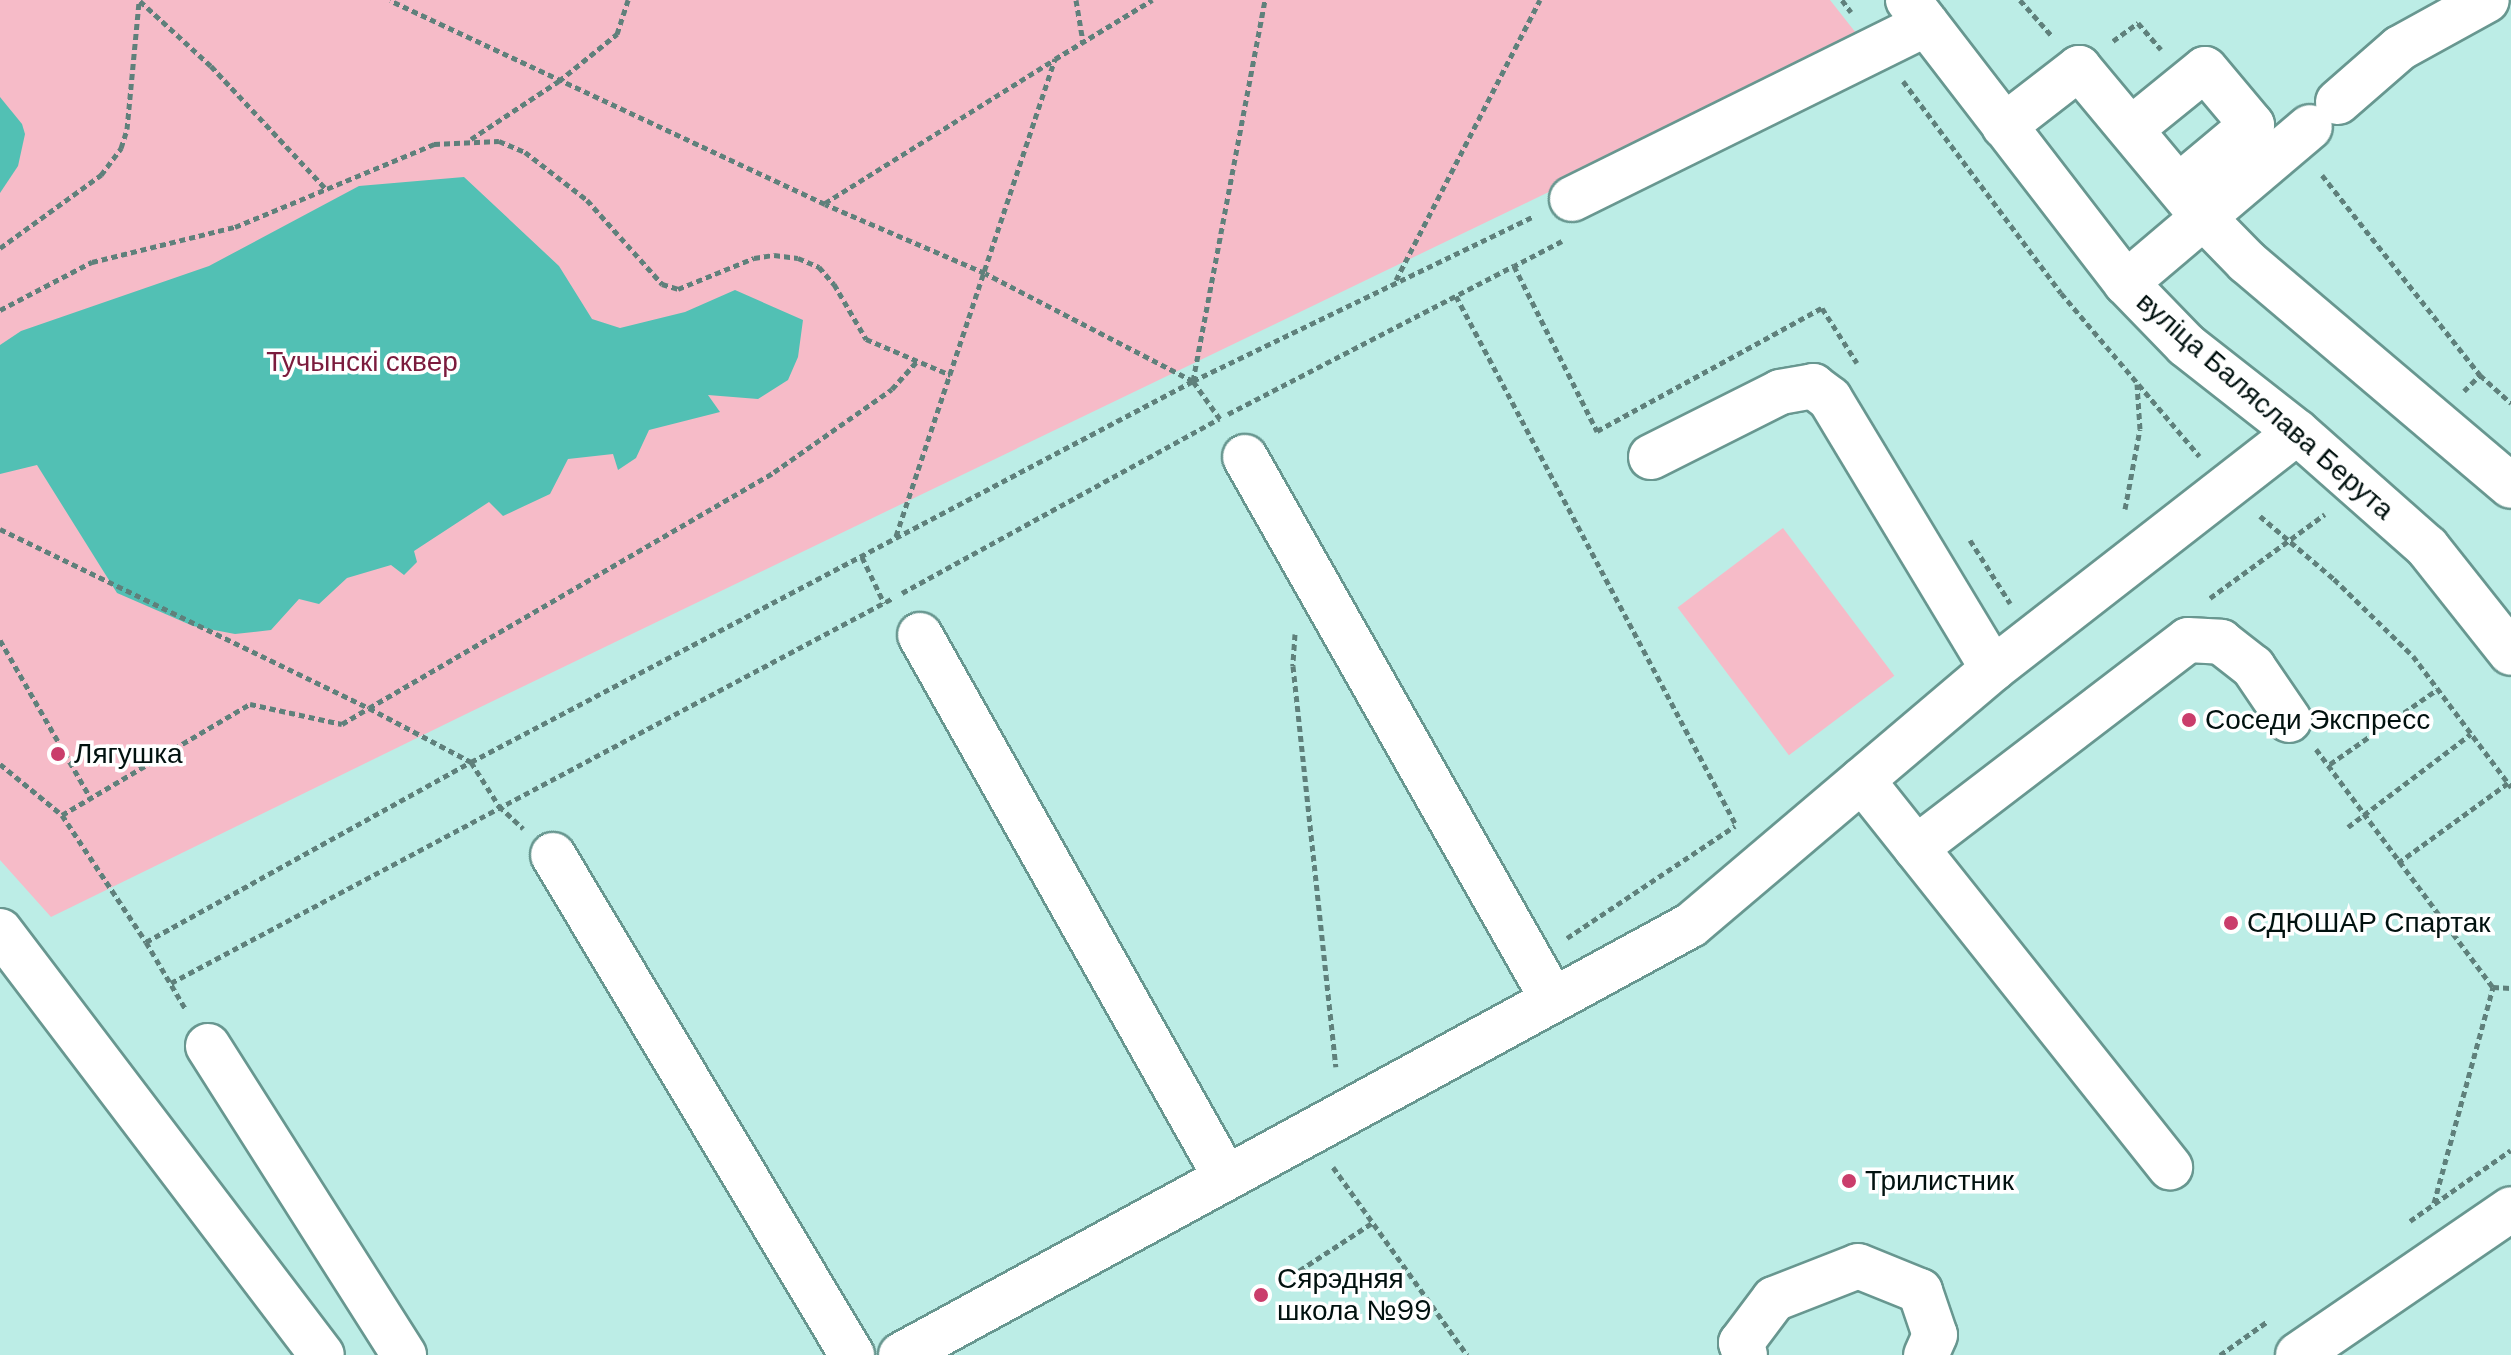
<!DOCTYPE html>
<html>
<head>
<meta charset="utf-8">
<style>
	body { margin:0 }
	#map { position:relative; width:2511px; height:1355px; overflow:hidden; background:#bcede6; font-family:"DM Sans",sans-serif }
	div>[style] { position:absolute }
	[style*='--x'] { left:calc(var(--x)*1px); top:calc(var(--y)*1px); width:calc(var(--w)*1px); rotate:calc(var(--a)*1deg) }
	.green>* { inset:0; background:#f6bbc8; transform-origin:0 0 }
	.water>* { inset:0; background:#52c0b4 }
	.path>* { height:5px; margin-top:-2.5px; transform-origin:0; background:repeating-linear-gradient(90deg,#5f807b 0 6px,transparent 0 10px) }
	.roads { filter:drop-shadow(2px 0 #689790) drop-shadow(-2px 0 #689790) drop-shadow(0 2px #689790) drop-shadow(0 -2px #689790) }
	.minor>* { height:44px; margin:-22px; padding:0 22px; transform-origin:22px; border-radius:22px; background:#fff }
	.dots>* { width:22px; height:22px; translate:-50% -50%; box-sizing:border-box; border:4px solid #fff; border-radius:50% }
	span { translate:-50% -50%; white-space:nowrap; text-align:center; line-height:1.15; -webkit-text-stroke:7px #fff; paint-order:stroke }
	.park-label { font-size:28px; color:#7b1b3d }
	.street-label { font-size:28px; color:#01110f }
	.poi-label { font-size:28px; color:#01110f }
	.left { translate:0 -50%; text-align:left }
</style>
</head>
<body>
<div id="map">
	<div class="green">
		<i style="clip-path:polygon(0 0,1830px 0,1856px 33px,1557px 188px,464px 715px,51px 917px,0 860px)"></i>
		<i style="left:1783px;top:528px;width:185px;height:132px;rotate:53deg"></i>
	</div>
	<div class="water">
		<i style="clip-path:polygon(0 97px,22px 124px,25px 134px,18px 166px,0 193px)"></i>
		<i style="clip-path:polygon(464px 177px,559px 266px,592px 319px,620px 328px,685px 312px,735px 290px,803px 320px,798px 357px,788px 380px,758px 399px,708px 395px,720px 412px,649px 430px,636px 458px,618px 470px,613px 454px,568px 459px,550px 494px,503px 516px,489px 502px,414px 551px,417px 562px,404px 575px,391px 565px,347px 578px,319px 604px,299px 599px,271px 630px,235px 634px,193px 626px,117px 593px,37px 465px,0 474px,0 345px,21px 331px,209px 266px,359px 186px)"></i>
	</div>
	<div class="path">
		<i style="--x:1076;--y:0;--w:43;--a:80.5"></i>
		<i style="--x:1842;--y:0;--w:15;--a:53"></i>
		<i style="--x:2020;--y:0;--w:47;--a:48.5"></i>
		<i style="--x:140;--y:1;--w:96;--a:42.5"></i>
		<i style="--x:211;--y:66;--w:168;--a:46.9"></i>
		<i style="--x:2113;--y:41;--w:31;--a:-36"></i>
		<i style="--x:2138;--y:23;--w:35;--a:49"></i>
		<i style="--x:1903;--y:81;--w:264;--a:53.3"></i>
		<i style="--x:2061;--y:293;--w:214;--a:49.7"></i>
		<i style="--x:471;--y:139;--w:105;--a:-33.4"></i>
		<i style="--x:559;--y:81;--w:75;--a:-39"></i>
		<i style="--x:617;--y:34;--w:36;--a:-72"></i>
		<i style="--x:2322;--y:175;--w:255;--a:51.7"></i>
		<i style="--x:2480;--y:375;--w:42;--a:42.1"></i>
		<i style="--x:825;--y:203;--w:270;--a:-32"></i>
		<i style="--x:1562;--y:241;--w:54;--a:152.5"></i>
		<i style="--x:1514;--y:266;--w:185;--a:63.3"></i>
		<i style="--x:1597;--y:431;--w:256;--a:-28.7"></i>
		<i style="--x:1822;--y:308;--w:65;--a:57.5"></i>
		<i style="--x:0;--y:248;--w:125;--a:-35.9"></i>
		<i style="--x:101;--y:175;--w:34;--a:-53"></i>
		<i style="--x:121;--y:148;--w:20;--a:-72"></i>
		<i style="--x:127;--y:129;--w:127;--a:-84.6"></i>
		<i style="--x:1396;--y:280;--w:315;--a:-62.8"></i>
		<i style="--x:1456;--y:296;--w:599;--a:62.11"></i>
		<i style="--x:0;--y:310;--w:104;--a:-27.6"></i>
		<i style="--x:92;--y:262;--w:147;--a:-13.8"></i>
		<i style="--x:235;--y:227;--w:216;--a:-22.6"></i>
		<i style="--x:434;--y:144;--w:65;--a:-2.6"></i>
		<i style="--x:499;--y:141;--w:28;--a:23"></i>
		<i style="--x:525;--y:152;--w:78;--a:37.7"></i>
		<i style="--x:587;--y:200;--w:113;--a:48.2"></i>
		<i style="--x:662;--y:284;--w:17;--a:17"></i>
		<i style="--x:678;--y:289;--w:82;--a:-22.2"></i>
		<i style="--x:754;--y:258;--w:20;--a:-9"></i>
		<i style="--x:774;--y:255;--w:24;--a:7"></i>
		<i style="--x:798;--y:258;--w:23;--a:23"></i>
		<i style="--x:819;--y:267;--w:23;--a:49"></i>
		<i style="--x:834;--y:284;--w:64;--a:59.8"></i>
		<i style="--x:866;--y:339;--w:92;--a:23"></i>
		<i style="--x:1193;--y:381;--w:379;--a:-25.8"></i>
		<i style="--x:2464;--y:391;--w:23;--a:-45"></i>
		<i style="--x:1228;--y:414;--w:322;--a:-27.4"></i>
		<i style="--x:1220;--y:419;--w:47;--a:-125.4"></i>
		<i style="--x:1193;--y:381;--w:388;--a:-79.3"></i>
		<i style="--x:2125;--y:509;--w:81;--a:-79.4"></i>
		<i style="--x:2140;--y:429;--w:45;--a:-93.8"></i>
		<i style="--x:2260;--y:516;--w:97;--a:40.4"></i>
		<i style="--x:2334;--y:579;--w:110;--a:44.3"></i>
		<i style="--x:2413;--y:656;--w:164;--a:53.2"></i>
		<i style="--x:0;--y:529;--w:410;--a:25.9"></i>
		<i style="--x:369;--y:708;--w:469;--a:-30.2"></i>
		<i style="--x:774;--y:472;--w:144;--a:-35.1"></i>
		<i style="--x:892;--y:389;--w:36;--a:-48"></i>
		<i style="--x:896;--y:536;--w:503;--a:-71.57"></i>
		<i style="--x:1055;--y:59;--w:114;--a:-31.3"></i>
		<i style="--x:1970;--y:540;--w:75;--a:57.6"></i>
		<i style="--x:862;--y:557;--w:51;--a:64.4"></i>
		<i style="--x:902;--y:593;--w:362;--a:-28.8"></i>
		<i style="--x:2210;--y:598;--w:142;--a:-36.1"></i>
		<i style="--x:1295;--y:634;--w:32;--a:94"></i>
		<i style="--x:1293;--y:666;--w:403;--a:83.9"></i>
		<i style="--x:0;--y:640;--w:183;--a:60.2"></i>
		<i style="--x:2316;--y:749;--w:297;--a:53.4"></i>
		<i style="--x:2493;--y:987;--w:18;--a:3"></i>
		<i style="--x:0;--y:764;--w:80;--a:39.4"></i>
		<i style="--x:62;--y:815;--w:152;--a:56.5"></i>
		<i style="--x:146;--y:942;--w:372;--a:-29"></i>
		<i style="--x:471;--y:762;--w:816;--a:-27.82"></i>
		<i style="--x:1193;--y:381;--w:234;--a:-152.6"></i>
		<i style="--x:985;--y:273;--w:174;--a:-156.7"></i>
		<i style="--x:825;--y:204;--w:480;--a:-154.9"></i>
		<i style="--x:2330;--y:764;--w:131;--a:-34.8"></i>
		<i style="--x:62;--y:815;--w:218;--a:-30.6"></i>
		<i style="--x:250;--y:704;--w:94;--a:12.3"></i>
		<i style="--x:342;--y:724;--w:31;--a:-31"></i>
		<i style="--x:369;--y:708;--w:115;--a:27.9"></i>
		<i style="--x:471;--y:762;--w:52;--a:57.5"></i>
		<i style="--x:499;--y:806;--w:33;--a:43"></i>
		<i style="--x:2348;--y:827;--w:154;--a:-37.1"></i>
		<i style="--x:2398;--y:863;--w:136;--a:-36"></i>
		<i style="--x:1567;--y:938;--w:202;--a:-33.7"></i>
		<i style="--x:146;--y:942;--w:79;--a:59.5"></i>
		<i style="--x:171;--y:983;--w:818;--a:-28.07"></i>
		<i style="--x:1333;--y:1167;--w:231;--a:54.5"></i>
		<i style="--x:2434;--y:1203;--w:224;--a:-74.7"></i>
		<i style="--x:2410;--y:1221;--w:123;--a:-35.1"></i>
		<i style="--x:1291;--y:1276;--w:97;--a:-33.2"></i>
		<i style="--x:2220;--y:1355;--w:59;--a:-35.3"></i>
	</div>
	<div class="roads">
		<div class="minor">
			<i style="--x:1908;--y:0;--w:357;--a:52.4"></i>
			<i style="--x:2126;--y:283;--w:86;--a:45.9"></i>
			<i style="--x:2186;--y:345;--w:141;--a:38.1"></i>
			<i style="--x:2297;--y:432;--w:174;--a:41.5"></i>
			<i style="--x:2427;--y:547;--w:135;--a:51.6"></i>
			<i style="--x:2338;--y:102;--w:82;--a:-41.1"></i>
			<i style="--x:2400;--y:48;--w:99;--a:-28.9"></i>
			<i style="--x:2004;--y:126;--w:95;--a:-37.7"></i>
			<i style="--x:2079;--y:68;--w:197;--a:50.2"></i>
			<i style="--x:2205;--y:219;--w:60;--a:45.7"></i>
			<i style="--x:2247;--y:262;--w:346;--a:40.3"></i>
			<i style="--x:2131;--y:129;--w:95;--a:-39"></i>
			<i style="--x:2205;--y:69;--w:73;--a:50"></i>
			<i style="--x:2252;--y:125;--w:95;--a:140.1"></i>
			<i style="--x:1572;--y:199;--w:395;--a:-26.3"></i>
			<i style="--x:2126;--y:283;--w:241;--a:-40.3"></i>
			<i style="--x:1245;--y:457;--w:624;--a:60.44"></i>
			<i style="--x:1651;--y:457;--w:144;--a:-26.7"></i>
			<i style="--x:1780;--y:392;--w:34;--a:-10"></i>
			<i style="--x:1813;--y:386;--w:21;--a:37"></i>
			<i style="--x:1830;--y:399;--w:315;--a:58.9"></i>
			<i style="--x:920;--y:635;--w:623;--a:60.6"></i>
			<i style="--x:1862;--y:780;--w:495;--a:51.5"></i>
			<i style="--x:1916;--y:848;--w:342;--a:-37.4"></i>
			<i style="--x:2188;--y:640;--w:33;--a:3"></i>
			<i style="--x:2221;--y:642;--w:41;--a:38"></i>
			<i style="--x:2253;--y:667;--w:64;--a:55.8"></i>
			<i style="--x:553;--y:855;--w:583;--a:59.12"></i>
			<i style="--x:0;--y:931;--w:532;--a:52.79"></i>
			<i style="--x:208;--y:1046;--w:366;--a:57.6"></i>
			<i style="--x:901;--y:1355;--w:899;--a:-28.56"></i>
			<i style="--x:1691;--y:925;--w:396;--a:-40.3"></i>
			<i style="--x:1993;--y:669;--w:385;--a:-37.9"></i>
			<i style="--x:1745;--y:1355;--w:13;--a:-108"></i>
			<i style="--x:1741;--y:1343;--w:55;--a:-53.1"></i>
			<i style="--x:1774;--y:1299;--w:90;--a:-21.4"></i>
			<i style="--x:1858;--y:1266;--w:67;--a:22"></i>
			<i style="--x:1920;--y:1291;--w:46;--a:71.2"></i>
			<i style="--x:1935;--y:1335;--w:22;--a:114"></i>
			<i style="--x:2298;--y:1355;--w:258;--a:-34.4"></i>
		</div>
	</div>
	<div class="dots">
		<i style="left:2189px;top:720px;background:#ca3d6b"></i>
		<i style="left:58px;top:754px;background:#ca3d6b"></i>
		<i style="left:2231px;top:923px;background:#ca3d6b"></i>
		<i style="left:1849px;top:1181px;background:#ca3d6b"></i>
		<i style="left:1261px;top:1295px;background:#ca3d6b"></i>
	</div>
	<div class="park-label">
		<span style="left:362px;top:362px">Тучынскі сквер</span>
	</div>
	<div class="street-label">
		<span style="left:2265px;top:406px;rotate:41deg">вуліца Баляслава Берута</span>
	</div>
	<div class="poi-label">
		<span class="left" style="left:2205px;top:720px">Соседи Экспресс</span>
		<span class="left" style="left:74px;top:754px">Лягушка</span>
		<span class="left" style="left:2247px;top:923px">СДЮШАР Спартак</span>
		<span class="left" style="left:1865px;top:1181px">Трилистник</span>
		<span class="left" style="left:1277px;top:1295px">Сярэдняя<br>школа №99</span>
	</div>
</div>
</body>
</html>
